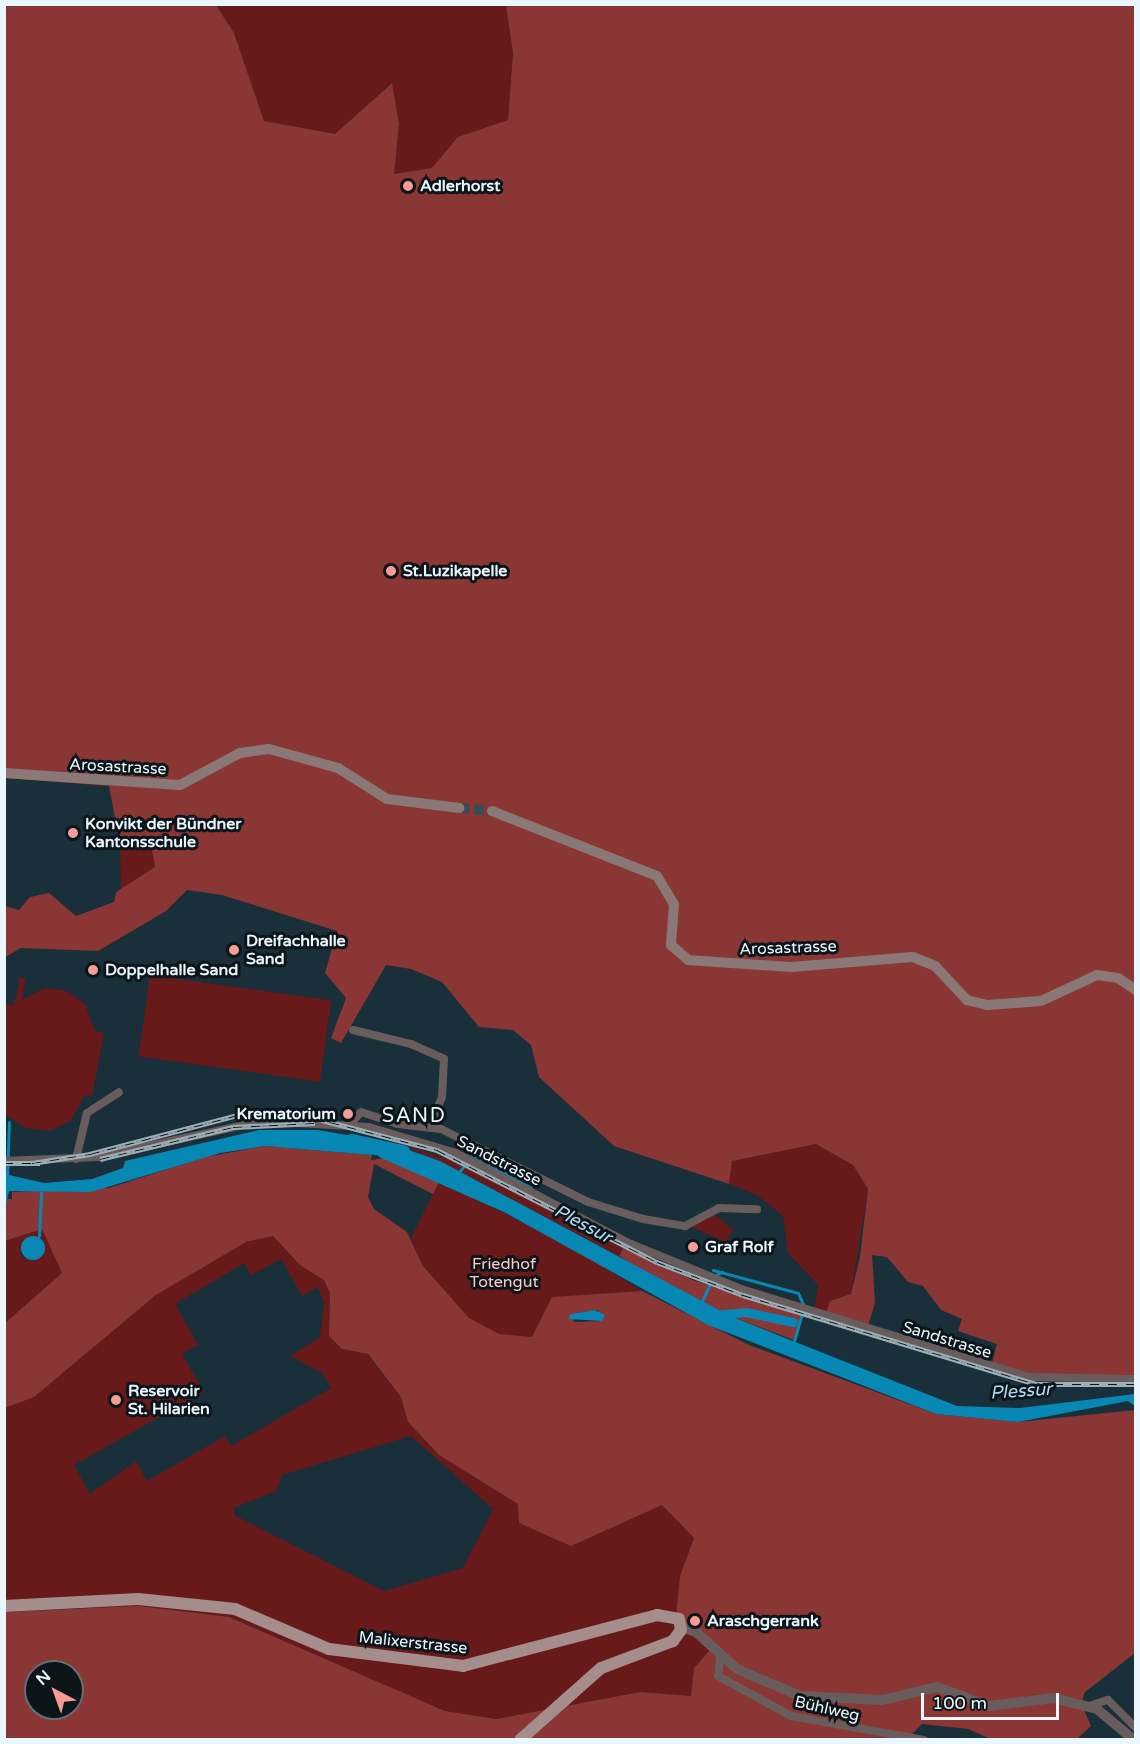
<!DOCTYPE html>
<html>
<head>
<meta charset="utf-8">
<style>
	body { margin:0 }
	#map { position:relative; width:1140px; height:1744px; overflow:hidden; background:#192f39; font-family:"Varela Round",sans-serif }
	div>[style] { position:absolute }
	[style*='--x'] { left:calc(var(--x)*1px); top:calc(var(--y)*1px); width:calc(var(--w)*1px); rotate:calc(var(--a)*1deg) }
	.green>* { inset:0; background:#681a1b; transform-origin:0 0 }
	.forest>* { inset:0; background:#8a3634 }
	.water>* { inset:0; background:#0788b4 }
	.round { border-radius:50% }
	.stream>* { height:3px; margin:-1.5px; padding:0 1.5px; transform-origin:1.5px; border-radius:1.5px; background:#0788b4 }
	.canal>* { height:9px; margin:-4.5px; padding:0 4.5px; transform-origin:4.5px; border-radius:4.5px; background:#0788b4 }
	.river>* { height:16px; margin:-8px; padding:0 8px; transform-origin:8px; border-radius:8px; background:#0788b4 }
	.secondary-tunnel>* { height:10px; margin-top:-5px; transform-origin:0; background:repeating-linear-gradient(90deg,#384d57 0 10px,transparent 0 15px) }
	.minor>* { height:8px; margin:-4px; padding:0 4px; transform-origin:4px; border-radius:4px; background:#685d5c }
	.tertiary>* { height:10px; margin:-5px; padding:0 5px; transform-origin:5px; border-radius:5px; background:#685d5c }
	.secondary>* { height:10px; margin:-5px; padding:0 5px; transform-origin:5px; border-radius:5px; background:#8a7876 }
	.primary>* { height:12px; margin:-6px; padding:0 6px; transform-origin:6px; border-radius:6px; background:#a48d8b }
	.rail>* { height:5px; margin-top:-2.5px; transform-origin:0; background:repeating-linear-gradient(90deg,#0c151a 0 9px,#9eaeb6 0 18px); box-sizing:border-box; border-block:2px solid #9eaeb6 }
	.dots>* { width:16px; height:16px; translate:-50% -50%; box-sizing:border-box; border:3px solid #0c151a; border-radius:50% }
	span { translate:-50% -50%; white-space:nowrap; text-align:center; line-height:1.15; -webkit-text-stroke:6px #0c151a; paint-order:stroke }
	.poi-label { font-size:16px; color:#eaf7fe; font-weight:700 }
	.left { translate:0 -50%; text-align:left }
	.right { translate:-100% -50%; text-align:right }
	.street-label { font-size:16px; color:#eaf7fe }
	.park-label { font-size:16px; color:#fdcac6 }
	.water-label { font-size:18px; color:#aeddf4; font-style:italic }
	.quarter-label { font-size:20px; color:#eaf7fe; letter-spacing:1.5px }
	.frame { position:absolute; inset:0; border:6px solid #eaf7fe; pointer-events:none }
	.north { position:absolute; left:24px; top:1660px; width:60px; height:60px; box-sizing:border-box; background:#0c151a; border:2px solid #656f75; border-radius:50%; rotate:319deg; font-size:16px; font-weight:700; line-height:24px; text-align:center; color:#eaf7fe }
	.north::after { content:''; display:block; margin:auto; width:21px; height:27px; background:#f59c95; clip-path:polygon(50% 0,100% 100%,50% 72%,0 100%) }
	.scale { position:absolute; left:921px; top:1693px; width:138px; height:27px; box-sizing:border-box; border:3px solid #eaf7fe; border-top:0; padding-left:8px; font-size:18px; line-height:21px; white-space:nowrap; color:#eaf7fe; -webkit-text-stroke:4px #0c151a; paint-order:stroke }
</style>
</head>
<body>
<div id="map">
	<div class="green">
		<i style="clip-path:polygon(216px 5px,506px 5px,513px 53px,508px 120px,459px 137px,432px 168px,394px 174px,399px 124px,391px 83px,335px 134px,264px 121px,234px 33px)"></i>
		<i style="clip-path:polygon(150px 840px,155px 867px,121px 890px,120px 845px)"></i>
		<i style="left:150px;top:975px;width:183px;height:82px;rotate:8deg"></i>
		<i style="clip-path:polygon(20px 977px,26px 978px,22px 1000px,45px 988px,67px 991px,85px 1004px,95px 1031px,104px 1033px,92px 1096px,85px 1095px,70px 1121px,50px 1131px,25px 1128px,5px 1114px,5px 1004px,14px 1005px)"></i>
		<i style="clip-path:polygon(384px 1138px,459px 1163px,623px 1248px,619px 1256px,440px 1161px)"></i>
		<i style="clip-path:polygon(816px 1144px,853px 1165px,868px 1189px,851px 1294px,830px 1301px,825px 1315px,814px 1312px,818px 1285px,788px 1253px,783px 1216px,757px 1195px,729px 1184px,732px 1161px)"></i>
		<i style="clip-path:polygon(440px 1180px,576px 1250px,642px 1291px,552px 1297px,532px 1337px,499px 1334px,469px 1319px,423px 1266px,411px 1238px)"></i>
		<i style="clip-path:polygon(711px 1211px,733px 1230px,726px 1242px,689px 1226px)"></i>
		<i style="clip-path:polygon(evenodd,42px 1229px,62px 1273px,5px 1323px,5px 1241px,42px 1229px,42px 1237px,44px 1250px,24px 1259px,20px 1253px,42px 1237px)"></i>
		<i style="clip-path:polygon(evenodd,273px 1236px,300px 1265px,324px 1279px,330px 1293px,329px 1336px,342px 1349px,367px 1354px,401px 1397px,408px 1422px,439px 1455px,518px 1504px,571px 1546px,662px 1505px,694px 1538px,680px 1576px,712px 1649px,694px 1668px,691px 1696px,640px 1692px,496px 1719px,445px 1711px,229px 1617px,51px 1607px,5px 1612px,5px 1408px,34px 1397px,156px 1295px,246px 1242px,273px 1236px,281px 1259px,302px 1296px,318px 1287px,324px 1303px,320px 1337px,290px 1356px,322px 1373px,331px 1388px,231px 1446px,225px 1436px,147px 1481px,136px 1461px,90px 1494px,74px 1465px,204px 1392px,182px 1354px,198px 1345px,175px 1304px,244px 1263px,251px 1275px,281px 1259px,273px 1236px,411px 1436px,493px 1509px,463px 1568px,384px 1591px,234px 1515px,234px 1508px,276px 1491px,282px 1475px,411px 1436px)"></i>
	</div>
	<div class="forest">
		<i style="clip-path:polygon(5px 5px,216px 5px,234px 33px,264px 121px,335px 134px,392px 83px,399px 124px,394px 174px,432px 168px,458px 137px,508px 120px,513px 53px,506px 5px,1135px 5px,1135px 1379px,1050px 1381px,991px 1367px,997px 1344px,958px 1331px,962px 1319px,941px 1310px,923px 1286px,908px 1282px,887px 1257px,872px 1255px,875px 1303px,867px 1329px,825px 1315px,830px 1301px,851px 1294px,860px 1257px,868px 1189px,853px 1165px,816px 1144px,732px 1161px,729px 1184px,614px 1146px,539px 1077px,531px 1045px,513px 1030px,479px 1027px,442px 982px,411px 969px,386px 965px,341px 1043px,331px 1038px,346px 998px,325px 973px,337px 931px,222px 895px,187px 890px,166px 911px,98px 951px,21px 948px,5px 957px,5px 906px,19px 910px,30px 897px,49px 893px,76px 916px,114px 902px,116px 892px,155px 867px,150px 840px,120px 845px,109px 786px,5px 778px)"></i>
		<i style="clip-path:polygon(evenodd,265px 1146px,372px 1155px,371px 1160px,384px 1158px,440px 1180px,433px 1194px,374px 1164px,368px 1197px,374px 1209px,407px 1232px,423px 1266px,469px 1318px,499px 1334px,532px 1337px,552px 1297px,642px 1291px,749px 1345px,936px 1414px,1018px 1422px,1135px 1410px,1135px 1653px,1085px 1692px,1081px 1703px,1091px 1726px,1077px 1739px,991px 1739px,968px 1729px,922px 1724px,906px 1740px,5px 1739px,5px 1612px,138px 1606px,229px 1617px,445px 1711px,496px 1719px,640px 1692px,691px 1696px,694px 1668px,711px 1649px,676px 1616px,680px 1576px,694px 1538px,662px 1505px,571px 1546px,519px 1523px,518px 1504px,439px 1455px,408px 1422px,401px 1397px,368px 1354px,342px 1349px,329px 1336px,330px 1293px,324px 1280px,300px 1265px,273px 1236px,246px 1242px,156px 1295px,34px 1397px,5px 1408px,5px 1323px,62px 1273px,42px 1229px,5px 1241px,5px 1199px,12px 1199px,12px 1192px,109px 1188px,205px 1157px,265px 1146px,598px 1310px,602px 1321px,573px 1322px,577px 1313px,598px 1310px,265px 1146px,36px 1672px,72px 1672px,72px 1708px,36px 1708px,36px 1672px)"></i>
		<i style="clip-path:polygon(623px 1248px,693px 1280px,801px 1316px,794px 1340px,730px 1316px,651px 1276px,619px 1256px)"></i>
	</div>
	<div class="water">
		<i style="clip-path:polygon(259px 1130px,318px 1130px,375px 1140px,372px 1155px,265px 1146px,220px 1153px,91px 1192px,5px 1191px,5px 1174px,44px 1183px,92px 1179px,123px 1168px,125px 1161px)"></i>
		<i style="clip-path:polygon(383px 1141px,440px 1161px,730px 1316px,957px 1406px,1020px 1408px,1135px 1394px,1135px 1406px,1128px 1401px,1018px 1422px,936px 1414px,708px 1325px,504px 1212px,379px 1157px)"></i>
		<i class="round" style="left:21px;top:1236px;width:24px;height:24px"></i>
		<i style="clip-path:polygon(595px 1310px,605px 1315px,602px 1321px,568px 1319px,571px 1314px)"></i>
	</div>
	<div class="stream">
		<i style="--x:469;--y:1153;--w:71;--a:29.4"></i>
		<i style="--x:457;--y:1174;--w:9;--a:-49"></i>
		<i style="--x:7;--y:1178;--w:56;--a:-88"></i>
		<i style="--x:4;--y:1203;--w:16;--a:-76"></i>
		<i style="--x:39;--y:1236;--w:43;--a:-87.3"></i>
		<i style="--x:713;--y:1270;--w:88;--a:15.1"></i>
		<i style="--x:798;--y:1293;--w:12;--a:66"></i>
		<i style="--x:713;--y:1276;--w:10;--a:-24"></i>
		<i style="--x:701;--y:1303;--w:19;--a:-65"></i>
		<i style="--x:794;--y:1341;--w:26;--a:-74"></i>
	</div>
	<div class="canal">
		<i style="--x:713;--y:1315;--w:33;--a:-5"></i>
		<i style="--x:746;--y:1312;--w:48;--a:12"></i>
	</div>
	<div class="river">
		<i style="--x:352;--y:1142;--w:52;--a:12.2"></i>
	</div>
	<div class="secondary-tunnel">
		<i style="--x:459;--y:808;--w:33;--a:5"></i>
	</div>
	<div class="minor">
		<i style="--x:353;--y:1030;--w:60;--a:13.6"></i>
		<i style="--x:411;--y:1044;--w:36;--a:24"></i>
		<i style="--x:444;--y:1059;--w:38;--a:93"></i>
		<i style="--x:442;--y:1097;--w:33;--a:113"></i>
		<i style="--x:350;--y:1124;--w:16;--a:-47"></i>
		<i style="--x:361;--y:1112;--w:38;--a:18"></i>
		<i style="--x:397;--y:1124;--w:44;--a:6.5"></i>
		<i style="--x:441;--y:1129;--w:164;--a:26.4"></i>
		<i style="--x:588;--y:1202;--w:58;--a:17.2"></i>
		<i style="--x:643;--y:1219;--w:43;--a:9.5"></i>
		<i style="--x:685;--y:1226;--w:38;--a:-28"></i>
		<i style="--x:719;--y:1208;--w:38;--a:2"></i>
		<i style="--x:76;--y:1159;--w:47;--a:-76.6"></i>
		<i style="--x:87;--y:1113;--w:38;--a:-33"></i>
		<i style="--x:4;--y:1161;--w:94;--a:-2.4"></i>
		<i style="--x:98;--y:1157;--w:168;--a:-12.4"></i>
		<i style="--x:262;--y:1121;--w:107;--a:3.2"></i>
		<i style="--x:369;--y:1127;--w:91;--a:16.6"></i>
		<i style="--x:456;--y:1153;--w:197;--a:27.5"></i>
		<i style="--x:631;--y:1244;--w:119;--a:22.2"></i>
		<i style="--x:741;--y:1289;--w:300;--a:17"></i>
		<i style="--x:1028;--y:1377;--w:108;--a:1.1"></i>
		<i style="--x:720;--y:1658;--w:18;--a:96"></i>
		<i style="--x:718;--y:1676;--w:83;--a:28.7"></i>
		<i style="--x:791;--y:1716;--w:135;--a:10.2"></i>
		<i style="--x:1089;--y:1706;--w:20;--a:-18"></i>
		<i style="--x:1108;--y:1700;--w:40;--a:45"></i>
	</div>
	<div class="tertiary">
		<i style="--x:681;--y:1627;--w:16;--a:18"></i>
		<i style="--x:696;--y:1632;--w:55;--a:42.1"></i>
		<i style="--x:737;--y:1669;--w:69;--a:23.2"></i>
		<i style="--x:800;--y:1696;--w:82;--a:2.8"></i>
		<i style="--x:882;--y:1700;--w:57;--a:-13.3"></i>
		<i style="--x:937;--y:1687;--w:55;--a:20.1"></i>
		<i style="--x:989;--y:1706;--w:65;--a:-7"></i>
		<i style="--x:1054;--y:1698;--w:44;--a:14.3"></i>
		<i style="--x:1097;--y:1709;--w:48;--a:40"></i>
	</div>
	<div class="secondary">
		<i style="--x:4;--y:773;--w:176;--a:3.9"></i>
		<i style="--x:180;--y:785;--w:68;--a:-28.1"></i>
		<i style="--x:240;--y:753;--w:29;--a:-8"></i>
		<i style="--x:269;--y:749;--w:72;--a:15.4"></i>
		<i style="--x:338;--y:768;--w:58;--a:32.3"></i>
		<i style="--x:387;--y:799;--w:73;--a:7.1"></i>
		<i style="--x:492;--y:811;--w:177;--a:21.5"></i>
		<i style="--x:657;--y:876;--w:33;--a:59"></i>
		<i style="--x:674;--y:904;--w:41;--a:94.2"></i>
		<i style="--x:671;--y:945;--w:23;--a:41"></i>
		<i style="--x:688;--y:960;--w:103;--a:3.9"></i>
		<i style="--x:791;--y:967;--w:122;--a:-4.7"></i>
		<i style="--x:913;--y:957;--w:24;--a:22"></i>
		<i style="--x:935;--y:966;--w:47;--a:46.7"></i>
		<i style="--x:967;--y:1000;--w:21;--a:14"></i>
		<i style="--x:987;--y:1005;--w:54;--a:-4.2"></i>
		<i style="--x:1041;--y:1001;--w:62;--a:-24.9"></i>
		<i style="--x:1097;--y:975;--w:21;--a:8"></i>
		<i style="--x:1118;--y:978;--w:22;--a:34"></i>
	</div>
	<div class="primary">
		<i style="--x:4;--y:1606;--w:134;--a:-3"></i>
		<i style="--x:138;--y:1599;--w:98;--a:5.9"></i>
		<i style="--x:235;--y:1609;--w:102;--a:23.1"></i>
		<i style="--x:329;--y:1649;--w:135;--a:7.2"></i>
		<i style="--x:463;--y:1666;--w:201;--a:-14.7"></i>
		<i style="--x:657;--y:1615;--w:22;--a:10"></i>
		<i style="--x:679;--y:1619;--w:11;--a:80"></i>
		<i style="--x:681;--y:1630;--w:14;--a:126"></i>
		<i style="--x:673;--y:1641;--w:77;--a:159.4"></i>
		<i style="--x:601;--y:1668;--w:108;--a:138.4"></i>
	</div>
	<div class="rail">
		<i style="--x:100;--y:1159;--w:137;--a:-13.5"></i>
		<i style="--x:233;--y:1127;--w:82;--a:-2.8"></i>
		<i style="--x:4;--y:1163;--w:36;--a:0"></i>
		<i style="--x:32;--y:1163;--w:59;--a:-8.8"></i>
		<i style="--x:90;--y:1154;--w:156;--a:-14.8"></i>
		<i style="--x:241;--y:1114;--w:54;--a:-1.1"></i>
		<i style="--x:295;--y:1113;--w:147;--a:14.6"></i>
		<i style="--x:437;--y:1150;--w:247;--a:27"></i>
		<i style="--x:657;--y:1262;--w:92;--a:21"></i>
		<i style="--x:743;--y:1295;--w:306;--a:16.9"></i>
		<i style="--x:1036;--y:1384;--w:100;--a:0"></i>
	</div>
	<div class="dots">
		<i style="left:408px;top:186px;background:#f59c95"></i>
		<i style="left:391px;top:571px;background:#f59c95"></i>
		<i style="left:73px;top:833px;background:#f59c95"></i>
		<i style="left:234px;top:950px;background:#f59c95"></i>
		<i style="left:93px;top:970px;background:#f59c95"></i>
		<i style="left:348px;top:1114px;background:#f59c95"></i>
		<i style="left:693px;top:1247px;background:#f59c95"></i>
		<i style="left:116px;top:1400px;background:#f59c95"></i>
		<i style="left:695px;top:1621px;background:#f59c95"></i>
	</div>
	<div class="poi-label">
		<span class="left" style="left:420px;top:186px">Adlerhorst</span>
		<span class="left" style="left:403px;top:571px">St.Luzikapelle</span>
		<span class="left" style="left:85px;top:833px">Konvikt der Bündner<br>Kantonsschule</span>
		<span class="left" style="left:246px;top:950px">Dreifachhalle<br>Sand</span>
		<span class="left" style="left:105px;top:970px">Doppelhalle Sand</span>
		<span class="right" style="left:336px;top:1114px">Krematorium</span>
		<span class="left" style="left:705px;top:1247px">Graf Rolf</span>
		<span class="left" style="left:128px;top:1400px">Reservoir<br>St. Hilarien</span>
		<span class="left" style="left:707px;top:1621px">Araschgerrank</span>
	</div>
	<div class="street-label">
		<span style="left:118px;top:767px;rotate:3deg">Arosastrasse</span>
		<span style="left:788px;top:948px;rotate:-2deg">Arosastrasse</span>
		<span style="left:499px;top:1161px;rotate:27deg">Sandstrasse</span>
		<span style="left:947px;top:1340px;rotate:17deg">Sandstrasse</span>
		<span style="left:413px;top:1643px;rotate:6deg">Malixerstrasse</span>
		<span style="left:827px;top:1709px;rotate:13deg">Bühlweg</span>
	</div>
	<div class="park-label">
		<span style="left:504px;top:1273px">Friedhof<br>Totengut</span>
	</div>
	<div class="water-label">
		<span style="left:583px;top:1224px;rotate:28deg">Plessur</span>
		<span style="left:1021px;top:1391px;rotate:-4deg">Plessur</span>
	</div>
	<div class="quarter-label">
		<span style="left:414px;top:1116px">SAND</span>
	</div>
	<div class="frame"></div>
	<div class="north">N</div>
	<div class="scale">100 m</div>
</div>
</body>
</html>
